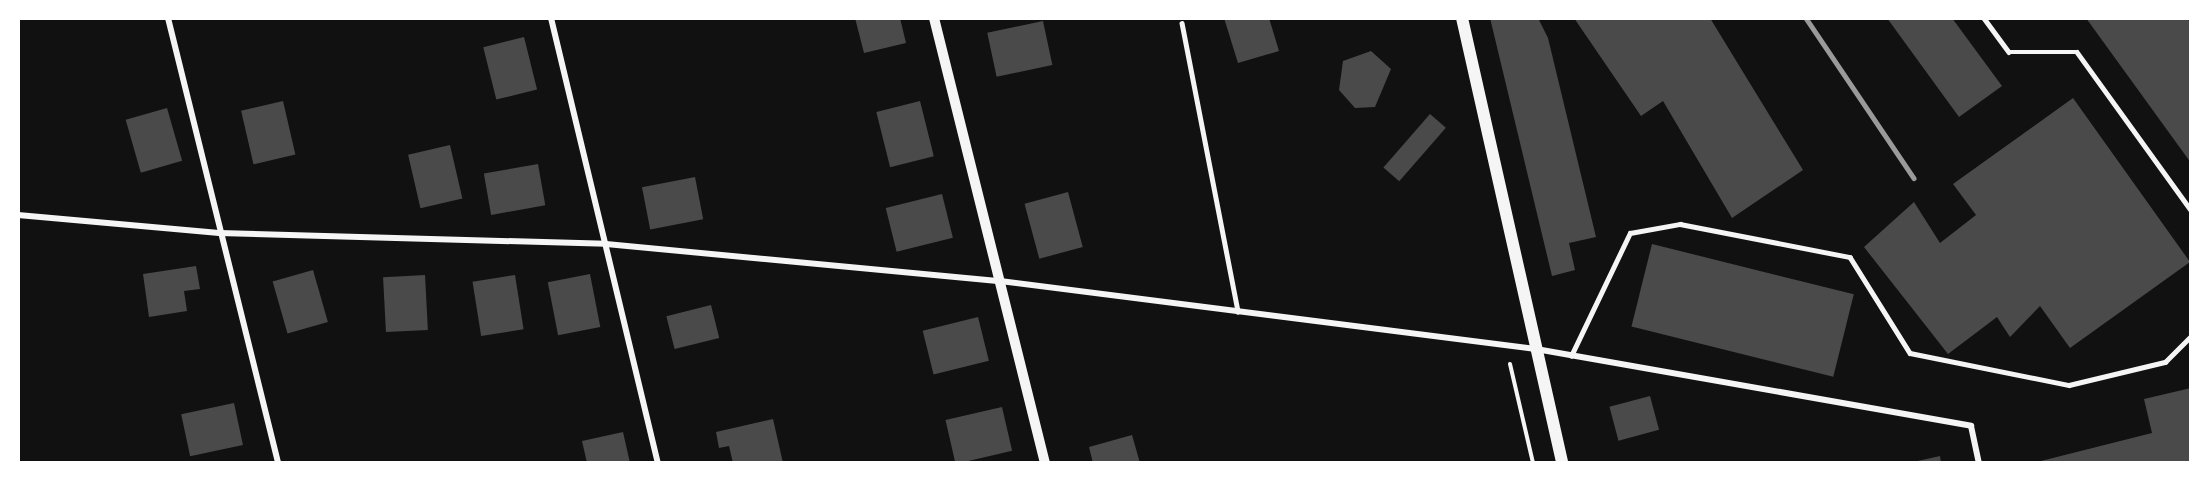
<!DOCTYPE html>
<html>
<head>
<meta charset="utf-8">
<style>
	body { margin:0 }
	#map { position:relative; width:2209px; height:481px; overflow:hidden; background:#111; font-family:"Crimson Pro",serif }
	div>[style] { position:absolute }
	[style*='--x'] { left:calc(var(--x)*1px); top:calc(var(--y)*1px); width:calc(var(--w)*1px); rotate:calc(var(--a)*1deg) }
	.building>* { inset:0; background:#4a4a4a; transform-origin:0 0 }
	.path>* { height:4px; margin:-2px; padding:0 2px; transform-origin:2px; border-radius:2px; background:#f5f5f5 }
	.service>* { height:4.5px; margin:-2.25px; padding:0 2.25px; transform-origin:2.25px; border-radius:2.25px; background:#f5f5f5 }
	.minor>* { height:6px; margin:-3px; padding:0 3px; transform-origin:3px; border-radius:3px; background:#f5f5f5 }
	.tertiary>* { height:10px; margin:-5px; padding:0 5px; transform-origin:5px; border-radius:5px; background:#f5f5f5 }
	.secondary>* { height:12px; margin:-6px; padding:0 6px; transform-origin:6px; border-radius:6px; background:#f5f5f5 }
	.rail>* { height:4.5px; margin:-2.25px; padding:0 2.25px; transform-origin:2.25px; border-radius:2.25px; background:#9a9a9a }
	span { translate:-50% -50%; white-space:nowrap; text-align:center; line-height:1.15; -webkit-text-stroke:5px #fff; paint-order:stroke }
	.frame { position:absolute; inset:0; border:20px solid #fff; pointer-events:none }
</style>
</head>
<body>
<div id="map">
	<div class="building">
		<i style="clip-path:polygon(855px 18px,900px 18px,906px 43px,864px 53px)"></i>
		<i style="clip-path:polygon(1224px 18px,1269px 18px,1279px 51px,1238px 63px)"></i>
		<i style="clip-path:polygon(1490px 18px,1538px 18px,1548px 38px,1596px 237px,1569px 243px,1575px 270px,1552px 276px)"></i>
		<i style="clip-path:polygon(1574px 18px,1710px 18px,1803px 170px,1732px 218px,1663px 101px,1641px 116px)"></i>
		<i style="clip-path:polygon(1887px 18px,1952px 18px,2002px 86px,1959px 117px)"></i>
		<i style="clip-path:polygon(2086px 18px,2187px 18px,2191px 24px,2191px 163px)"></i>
		<i style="left:1043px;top:21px;width:45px;height:57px;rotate:78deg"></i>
		<i style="left:524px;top:37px;width:54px;height:42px;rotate:76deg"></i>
		<i style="clip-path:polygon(1371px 51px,1391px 69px,1375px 107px,1355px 108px,1339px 90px,1343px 61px)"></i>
		<i style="clip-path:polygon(2073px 98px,2190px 262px,2070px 348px,2040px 306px,2010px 337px,1997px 317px,1948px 354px,1864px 247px,1914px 202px,1940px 243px,1976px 215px,1953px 184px)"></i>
		<i style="left:283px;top:101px;width:55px;height:43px;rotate:77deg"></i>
		<i style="left:920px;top:101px;width:57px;height:45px;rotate:76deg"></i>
		<i style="left:167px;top:108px;width:55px;height:43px;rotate:74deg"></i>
		<i style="left:1430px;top:114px;width:21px;height:71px;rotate:41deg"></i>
		<i style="left:450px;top:145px;width:55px;height:43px;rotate:77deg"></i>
		<i style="left:538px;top:164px;width:42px;height:55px;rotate:80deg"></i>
		<i style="left:695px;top:177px;width:43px;height:54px;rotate:79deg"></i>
		<i style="left:1068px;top:192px;width:57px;height:45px;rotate:75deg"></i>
		<i style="left:942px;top:194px;width:45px;height:58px;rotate:76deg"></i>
		<i style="left:1652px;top:244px;width:208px;height:85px;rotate:14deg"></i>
		<i style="clip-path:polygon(196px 266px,200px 289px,184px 291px,187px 311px,149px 317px,143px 274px)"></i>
		<i style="left:313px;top:270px;width:54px;height:42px;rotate:74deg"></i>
		<i style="left:590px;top:274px;width:54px;height:43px;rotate:79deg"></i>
		<i style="left:425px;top:275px;width:55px;height:42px;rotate:87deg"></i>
		<i style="left:515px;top:275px;width:55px;height:43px;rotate:81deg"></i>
		<i style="left:711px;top:305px;width:34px;height:46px;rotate:76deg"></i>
		<i style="left:978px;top:317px;width:45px;height:57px;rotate:76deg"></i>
		<i style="clip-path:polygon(2191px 388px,2191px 463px,2033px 463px,2152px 433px,2144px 399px)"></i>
		<i style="left:1650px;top:396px;width:35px;height:42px;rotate:75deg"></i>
		<i style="left:234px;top:403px;width:43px;height:54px;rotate:78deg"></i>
		<i style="left:1002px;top:407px;width:45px;height:58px;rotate:77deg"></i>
		<i style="clip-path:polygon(773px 419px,783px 463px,733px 463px,729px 446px,719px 448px,716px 432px)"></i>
		<i style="clip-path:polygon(623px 432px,630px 463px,587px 463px,582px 441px)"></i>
		<i style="clip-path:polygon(1132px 435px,1140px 463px,1093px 463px,1089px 447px)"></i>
		<i style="clip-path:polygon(1940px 456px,1941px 463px,1913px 463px,1913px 462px)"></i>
	</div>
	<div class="path">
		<i style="--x:1510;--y:364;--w:102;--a:76.9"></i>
	</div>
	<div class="service">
		<i style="--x:1984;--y:18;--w:42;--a:53.7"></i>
		<i style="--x:2009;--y:52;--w:68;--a:0"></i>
		<i style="--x:2077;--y:52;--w:195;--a:54.2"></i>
		<i style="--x:1182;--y:23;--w:294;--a:79"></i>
		<i style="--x:1571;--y:356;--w:136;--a:-64.4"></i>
		<i style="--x:1630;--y:233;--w:51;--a:-10.2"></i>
		<i style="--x:1680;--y:224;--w:173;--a:11"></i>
		<i style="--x:1850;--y:257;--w:113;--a:58"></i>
		<i style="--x:1910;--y:353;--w:162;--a:11.4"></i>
		<i style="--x:2069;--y:385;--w:99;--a:-13.5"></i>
		<i style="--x:2165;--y:362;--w:37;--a:-45"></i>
	</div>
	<div class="minor">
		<i style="--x:168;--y:18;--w:458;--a:76.1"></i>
		<i style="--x:551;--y:18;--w:458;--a:76.5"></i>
		<i style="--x:18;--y:215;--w:202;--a:5.1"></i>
		<i style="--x:219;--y:233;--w:387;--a:1.6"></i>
		<i style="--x:606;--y:244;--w:396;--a:5.4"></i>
		<i style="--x:1000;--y:281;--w:540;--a:7.23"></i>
		<i style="--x:1536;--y:349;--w:442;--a:10"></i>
		<i style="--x:1971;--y:426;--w:38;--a:78"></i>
	</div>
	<div class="tertiary">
		<i style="--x:934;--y:18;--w:459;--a:76"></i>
	</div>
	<div class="secondary">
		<i style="--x:1462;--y:18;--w:456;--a:77.3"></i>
	</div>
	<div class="rail">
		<i style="--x:1806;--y:18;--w:193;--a:56"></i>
	</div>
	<div class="frame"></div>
</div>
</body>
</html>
